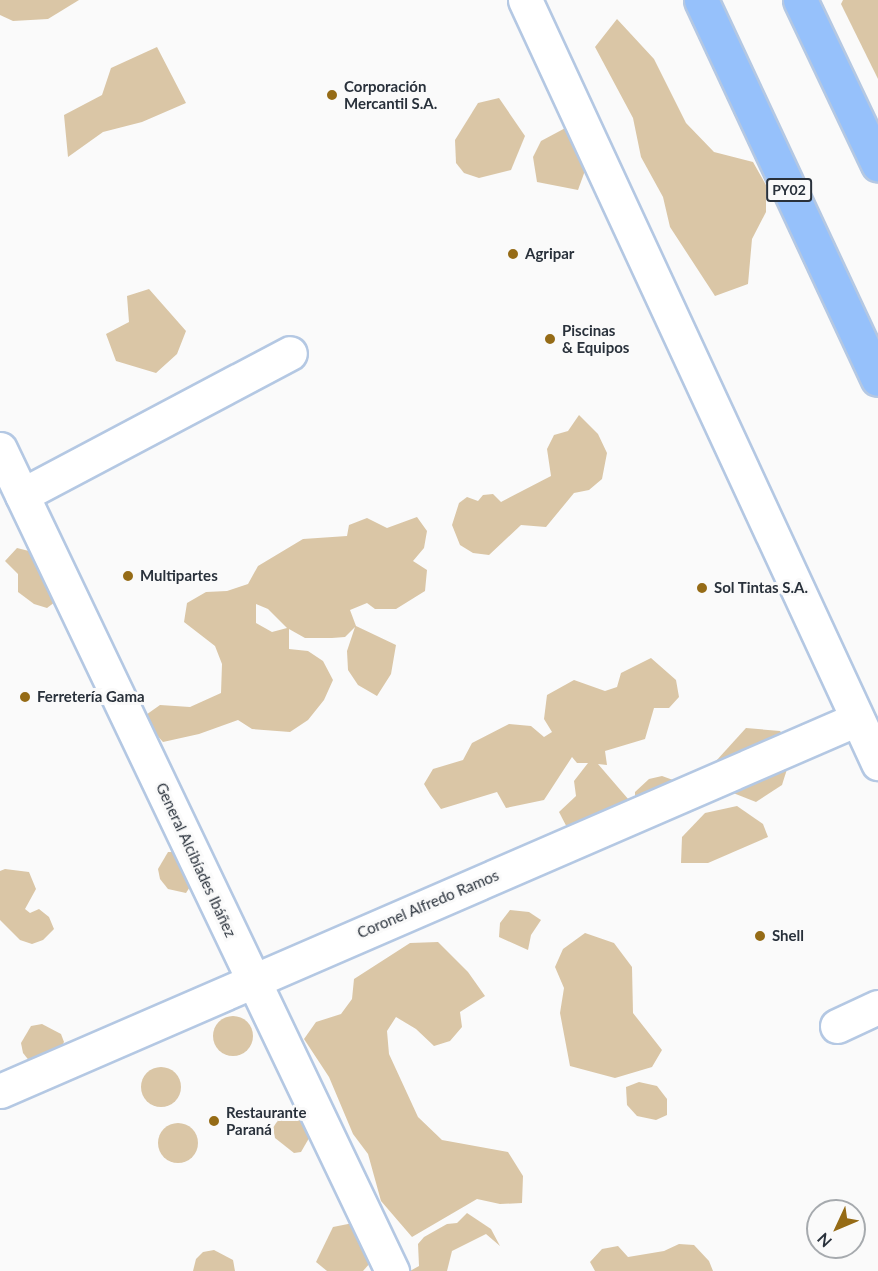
<!DOCTYPE html>
<html>
<head>
<meta charset="utf-8">
<style>
	body { margin:0 }
	#map { position:relative; width:878px; height:1271px; overflow:hidden; background:#fafafa; font-family:Lato,sans-serif }
	div>[style] { position:absolute }
	[style*='--x'] { left:calc(var(--x)*1px); top:calc(var(--y)*1px); width:calc(var(--w)*1px); rotate:calc(var(--a)*1deg) }
	.green>* { inset:0; background:#dac6a6 }
	.round { border-radius:50% }
	.roads { filter:drop-shadow(2px 0 #b4c8e3) drop-shadow(-2px 0 #b4c8e3) drop-shadow(0 2px #b4c8e3) drop-shadow(0 -2px #b4c8e3) }
	.minor>* { height:33px; margin:-16.5px; padding:0 16.5px; transform-origin:16.5px; border-radius:16.5px; background:#fff }
	.highway>* { height:33px; margin:-16.5px; padding:0 16.5px; transform-origin:16.5px; border-radius:16.5px; background:#96c1fb }
	.dots>* { width:16px; height:16px; translate:-50% -50%; box-sizing:border-box; border:3px solid #fafafa; border-radius:50% }
	span { translate:-50% -50%; white-space:nowrap; text-align:center; line-height:1.15; -webkit-text-stroke:6px #fafafa; paint-order:stroke }
	.shield-label span { padding:2px 4px; background:#fafafa; border:2px solid; border-radius:4px; -webkit-text-stroke-width:0 }
	.shield-label { font-size:14px; color:#29313b; font-weight:700 }
	.poi-label { font-size:15px; color:#29313b; font-weight:700 }
	.left { translate:0 -50%; text-align:left }
	.street-label { font-size:15px; color:#29313b }
	.north { position:absolute; left:806px; top:1199px; width:60px; height:60px; box-sizing:border-box; background:#fafafa; border:2px solid #a6aaae; border-radius:50%; rotate:226deg; font-size:16px; font-weight:700; line-height:24px; text-align:center; color:#29313b }
	.north::after { content:''; display:block; margin:auto; width:21px; height:27px; background:#956b16; clip-path:polygon(50% 0,100% 100%,50% 72%,0 100%) }
</style>
</head>
<body>
<div id="map">
	<div class="green">
		<i style="clip-path:polygon(0 0,79px 0,48px 19px,13px 21px,0 15px)"></i>
		<i style="clip-path:polygon(843px 0,878px 0,878px 79px,841px 4px)"></i>
		<i style="clip-path:polygon(617px 19px,654px 59px,686px 123px,714px 152px,753px 162px,766px 185px,766px 212px,752px 239px,748px 284px,715px 296px,670px 227px,663px 197px,641px 157px,633px 118px,595px 47px)"></i>
		<i style="clip-path:polygon(157px 47px,186px 103px,142px 122px,103px 132px,68px 157px,64px 115px,102px 95px,111px 68px)"></i>
		<i style="clip-path:polygon(499px 98px,525px 136px,511px 170px,479px 178px,464px 173px,456px 163px,455px 140px,478px 103px)"></i>
		<i style="clip-path:polygon(571px 125px,586px 168px,578px 190px,537px 182px,533px 157px,541px 141px)"></i>
		<i style="clip-path:polygon(149px 289px,186px 331px,177px 354px,156px 373px,116px 361px,106px 334px,129px 322px,127px 296px)"></i>
		<i style="clip-path:polygon(579px 415px,598px 434px,607px 453px,602px 479px,589px 490px,574px 493px,546px 527px,521px 525px,489px 555px,473px 553px,460px 545px,452px 525px,459px 503px,467px 497px,478px 501px,483px 495px,493px 494px,501px 502px,551px 476px,547px 449px,554px 435px,568px 431px)"></i>
		<i style="clip-path:polygon(evenodd,417px 517px,427px 531px,424px 548px,413px 561px,427px 570px,425px 591px,396px 609px,375px 609px,367px 603px,350px 610px,356px 626px,396px 645px,391px 674px,377px 696px,358px 685px,348px 670px,347px 651px,355px 627px,345px 637px,332px 638px,305px 638px,289px 629px,289px 649px,308px 651px,323px 661px,333px 680px,324px 700px,308px 720px,290px 732px,252px 729px,238px 720px,199px 734px,163px 742px,154px 732px,143px 717px,160px 705px,190px 707px,221px 693px,222px 664px,215px 646px,184px 622px,187px 603px,206px 592px,227px 591px,248px 584px,258px 566px,303px 539px,347px 536px,349px 525px,367px 518px,387px 528px,417px 517px,256px 604px,268px 609px,287px 628px,272px 632px,256px 623px,256px 604px)"></i>
		<i style="clip-path:polygon(17px 548px,29px 551px,63px 596px,47px 608px,34px 604px,18px 592px,18px 574px,5px 561px)"></i>
		<i style="clip-path:polygon(651px 658px,676px 680px,679px 697px,669px 708px,654px 708px,645px 739px,605px 751px,607px 765px,598px 764px,635px 807px,635px 792px,649px 779px,662px 776px,673px 780px,684px 794px,633px 826px,616px 843px,574px 841px,559px 812px,576px 796px,574px 781px,588px 763px,577px 763px,572px 757px,544px 800px,506px 808px,497px 792px,441px 809px,430px 794px,424px 784px,433px 769px,463px 760px,472px 743px,509px 724px,531px 726px,544px 737px,552px 732px,544px 719px,547px 695px,574px 680px,605px 691px,617px 687px,621px 673px)"></i>
		<i style="clip-path:polygon(746px 728px,780px 731px,794px 747px,782px 785px,756px 802px,723px 789px,716px 761px)"></i>
		<i style="clip-path:polygon(737px 806px,763px 824px,768px 837px,708px 863px,681px 863px,682px 837px,705px 813px)"></i>
		<i style="clip-path:polygon(168px 852px,175px 852px,193px 882px,186px 893px,168px 889px,160px 879px,158px 869px)"></i>
		<i style="clip-path:polygon(5px 869px,29px 872px,36px 889px,25px 909px,30px 913px,39px 909px,49px 917px,54px 929px,43px 940px,32px 944px,20px 940px,0 920px,0 871px)"></i>
		<i style="clip-path:polygon(510px 910px,529px 912px,541px 920px,531px 935px,528px 950px,499px 937px,500px 923px)"></i>
		<i style="clip-path:polygon(585px 933px,614px 943px,632px 967px,633px 1013px,662px 1050px,652px 1067px,615px 1078px,570px 1066px,560px 1013px,564px 988px,555px 967px,563px 949px)"></i>
		<i style="clip-path:polygon(438px 942px,468px 972px,485px 996px,460px 1012px,462px 1027px,450px 1041px,434px 1046px,416px 1029px,396px 1017px,387px 1031px,389px 1054px,418px 1117px,442px 1140px,508px 1152px,523px 1176px,522px 1203px,500px 1204px,477px 1199px,412px 1237px,381px 1201px,368px 1154px,353px 1134px,329px 1077px,304px 1039px,316px 1022px,341px 1014px,352px 999px,354px 979px,410px 943px)"></i>
		<i class="round" style="left:213px;top:1016px;width:40px;height:40px"></i>
		<i style="clip-path:polygon(42px 1024px,61px 1034px,64px 1042px,56px 1056px,31px 1063px,23px 1053px,21px 1043px,31px 1026px)"></i>
		<i class="round" style="left:141px;top:1067px;width:40px;height:40px"></i>
		<i style="clip-path:polygon(639px 1082px,657px 1086px,667px 1099px,667px 1115px,656px 1120px,637px 1116px,627px 1105px,626px 1087px)"></i>
		<i style="clip-path:polygon(293px 1109px,316px 1126px,301px 1152px,294px 1153px,275px 1138px,273px 1128px,283px 1111px)"></i>
		<i class="round" style="left:158px;top:1123px;width:40px;height:40px"></i>
		<i style="clip-path:polygon(467px 1213px,491px 1229px,500px 1246px,486px 1234px,452px 1251px,447px 1271px,410px 1271px,419px 1266px,418px 1244px,424px 1237px,447px 1224px,457px 1223px)"></i>
		<i style="clip-path:polygon(353px 1223px,371px 1262px,363px 1271px,327px 1271px,316px 1262px,333px 1227px)"></i>
		<i style="clip-path:polygon(679px 1244px,694px 1245px,709px 1261px,713px 1271px,595px 1271px,590px 1262px,602px 1249px,618px 1246px,628px 1257px,664px 1251px)"></i>
		<i style="clip-path:polygon(214px 1250px,233px 1260px,235px 1271px,193px 1271px,196px 1259px,203px 1252px)"></i>
	</div>
	<div class="roads">
		<div class="minor">
			<i style="--x:525;--y:0;--w:841;--a:65.17"></i>
			<i style="--x:0;--y:449;--w:911;--a:64.5"></i>
			<i style="--x:22;--y:495;--w:303;--a:-27.9"></i>
			<i style="--x:837;--y:1026;--w:45;--a:-24.9"></i>
			<i style="--x:0;--y:1091;--w:934;--a:-23.46"></i>
		</div>
		<div class="highway">
			<i style="--x:701;--y:0;--w:418;--a:65"></i>
			<i style="--x:800;--y:0;--w:182;--a:64.6"></i>
		</div>
	</div>
	<div class="dots">
		<i style="left:332px;top:95px;background:#956b16"></i>
		<i style="left:513px;top:254px;background:#956b16"></i>
		<i style="left:550px;top:339px;background:#956b16"></i>
		<i style="left:128px;top:576px;background:#956b16"></i>
		<i style="left:702px;top:588px;background:#956b16"></i>
		<i style="left:25px;top:697px;background:#956b16"></i>
		<i style="left:760px;top:936px;background:#956b16"></i>
		<i style="left:214px;top:1121px;background:#956b16"></i>
	</div>
	<div class="shield-label">
		<span style="left:789px;top:190px">PY02</span>
	</div>
	<div class="poi-label">
		<span class="left" style="left:344px;top:95px">Corporación<br>Mercantil S.A.</span>
		<span class="left" style="left:525px;top:254px">Agripar</span>
		<span class="left" style="left:562px;top:339px">Piscinas<br>&amp; Equipos</span>
		<span class="left" style="left:140px;top:576px">Multipartes</span>
		<span class="left" style="left:714px;top:588px">Sol Tintas S.A.</span>
		<span class="left" style="left:37px;top:697px">Ferretería Gama</span>
		<span class="left" style="left:772px;top:936px">Shell</span>
		<span class="left" style="left:226px;top:1121px">Restaurante<br>Paraná</span>
	</div>
	<div class="street-label">
		<span style="left:196px;top:860px;rotate:65deg">General Alcibíades Ibáñez</span>
		<span style="left:428px;top:904px;rotate:-23deg">Coronel Alfredo Ramos</span>
	</div>
	<div class="north">N</div>
</div>
</body>
</html>
